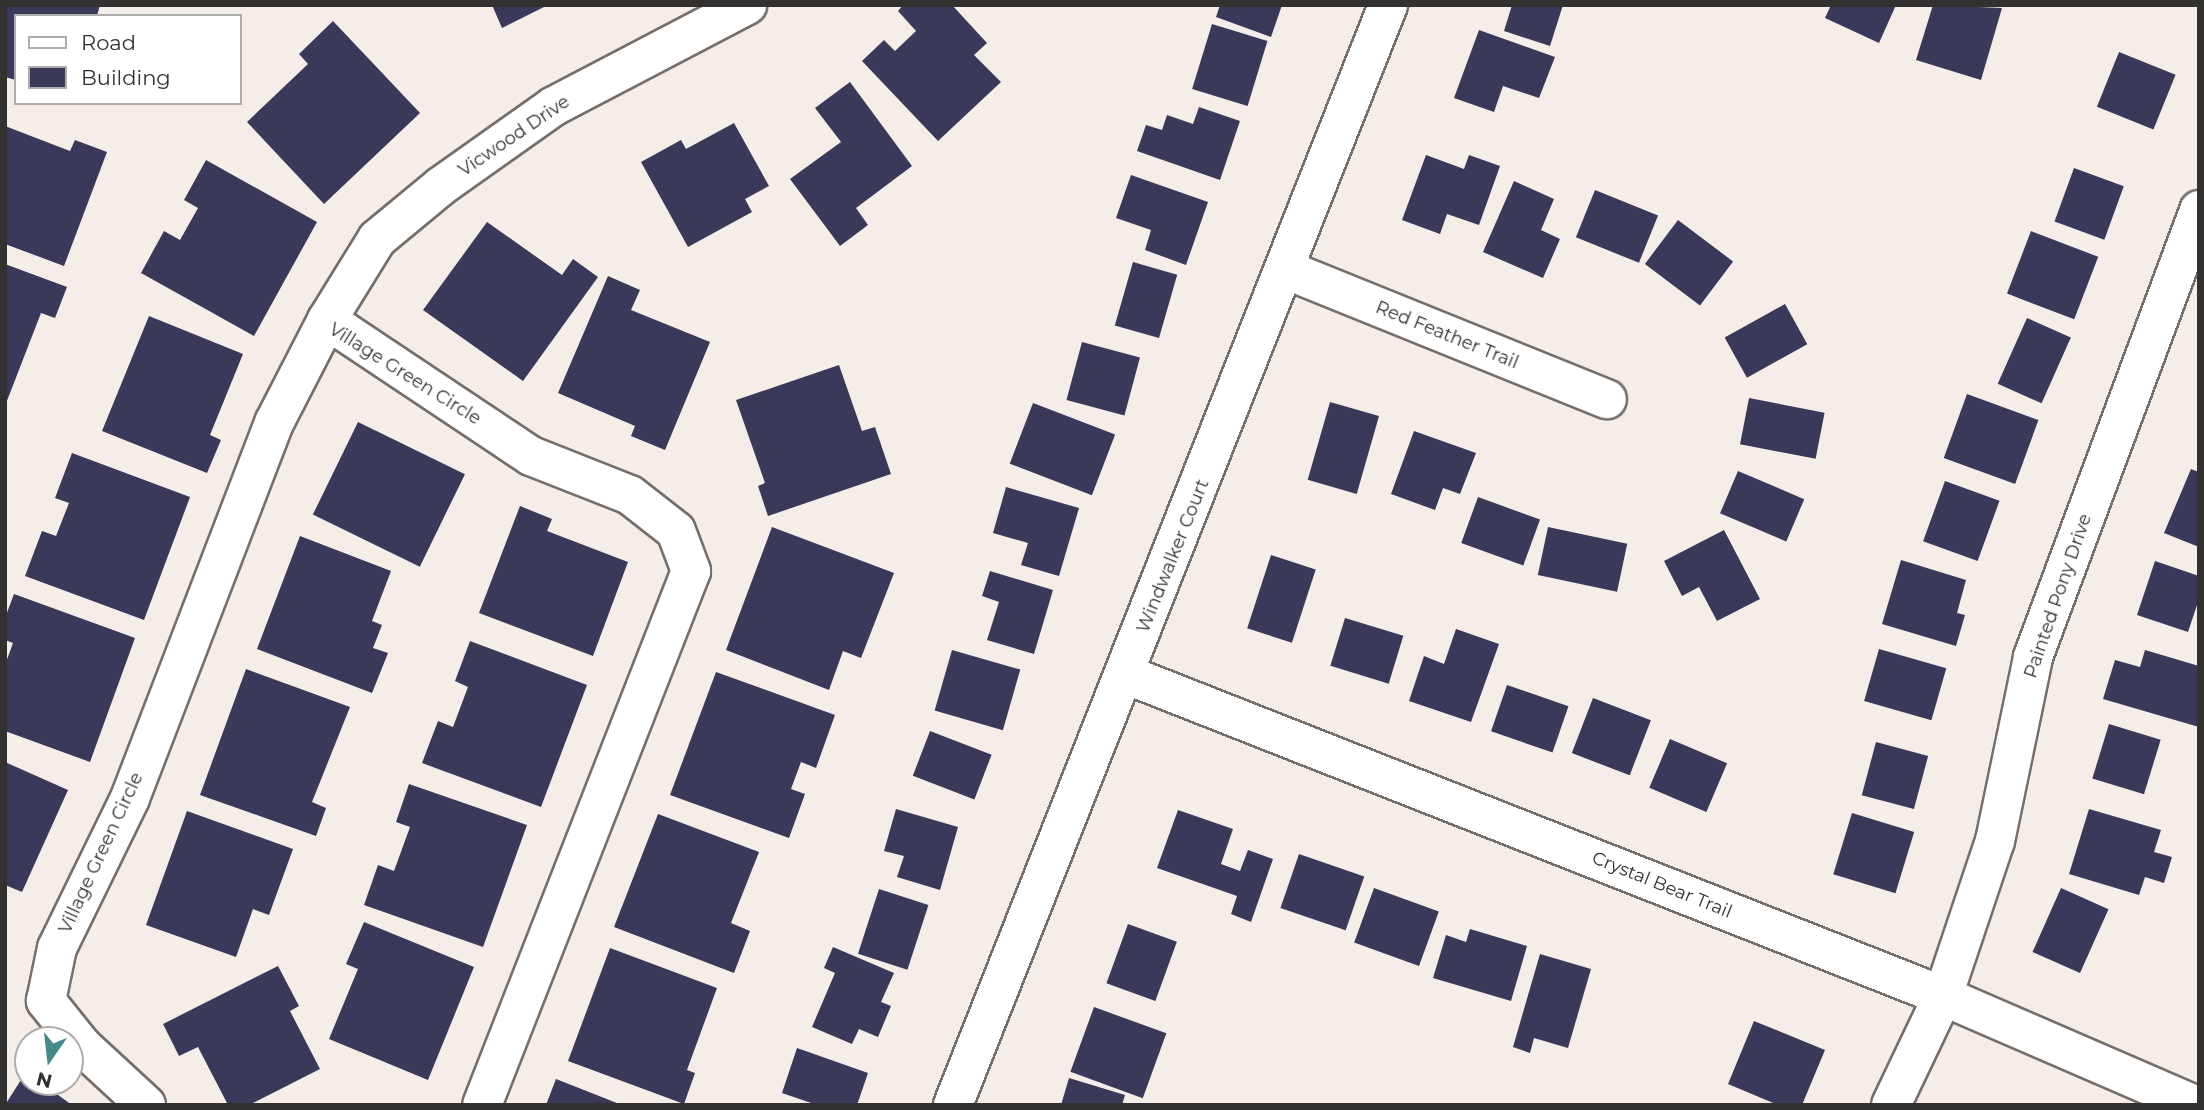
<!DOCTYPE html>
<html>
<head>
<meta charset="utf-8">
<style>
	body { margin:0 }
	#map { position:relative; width:2204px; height:1110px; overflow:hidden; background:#f4ede8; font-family:Montserrat,sans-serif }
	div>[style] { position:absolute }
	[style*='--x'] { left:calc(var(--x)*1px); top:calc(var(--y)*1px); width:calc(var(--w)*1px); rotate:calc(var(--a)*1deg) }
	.building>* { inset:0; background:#3b3959; transform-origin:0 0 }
	.roads { filter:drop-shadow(2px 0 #756f6b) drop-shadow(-2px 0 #756f6b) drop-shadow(0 2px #756f6b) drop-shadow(0 -2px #756f6b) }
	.minor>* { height:38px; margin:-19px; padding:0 19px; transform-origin:19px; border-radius:19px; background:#fff }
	span { translate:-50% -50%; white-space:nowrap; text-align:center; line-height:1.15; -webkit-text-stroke:7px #fff; paint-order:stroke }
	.street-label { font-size:18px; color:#33312f }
	.frame { position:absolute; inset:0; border:7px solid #33312f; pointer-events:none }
	.legend { position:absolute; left:14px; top:14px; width:228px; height:91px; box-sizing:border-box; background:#fff; border:2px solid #adadac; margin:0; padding:9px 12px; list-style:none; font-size:21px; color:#33312f }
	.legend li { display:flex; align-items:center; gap:14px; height:35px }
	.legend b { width:35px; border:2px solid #adadac }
	.north { position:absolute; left:14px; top:1026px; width:70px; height:70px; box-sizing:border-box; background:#fff; border:2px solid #adadac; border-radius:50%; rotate:194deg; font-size:19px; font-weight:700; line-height:28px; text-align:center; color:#33312f }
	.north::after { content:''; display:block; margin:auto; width:24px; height:32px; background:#438b88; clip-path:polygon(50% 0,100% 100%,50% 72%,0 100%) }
</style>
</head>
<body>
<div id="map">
	<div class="building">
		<i style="clip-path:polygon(5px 5px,100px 5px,97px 16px,16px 16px,16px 80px,5px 77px)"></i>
		<i style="clip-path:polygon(492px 5px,548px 5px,502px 28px)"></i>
		<i style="clip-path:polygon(903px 5px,952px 5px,987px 43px,974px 55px,1001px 82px,938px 141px,862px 61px,884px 40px,895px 51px,916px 31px,898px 11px)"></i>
		<i style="clip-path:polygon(1220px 5px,1282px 5px,1271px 37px,1216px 17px)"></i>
		<i style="clip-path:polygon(1512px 5px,1563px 5px,1550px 46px,1504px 31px)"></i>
		<i style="clip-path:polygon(1831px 5px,1896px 5px,1879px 43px,1825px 18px)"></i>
		<i style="clip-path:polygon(1933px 5px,2002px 8px,1981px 80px,1916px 60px)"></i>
		<i style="clip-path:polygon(333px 21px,420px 113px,324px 204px,247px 122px,308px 64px,299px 54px)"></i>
		<i style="left:1212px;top:24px;width:58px;height:68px;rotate:17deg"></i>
		<i style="clip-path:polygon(1479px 30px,1555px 57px,1539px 98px,1503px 86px,1494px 112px,1454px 98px)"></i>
		<i style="left:2119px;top:52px;width:61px;height:59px;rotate:22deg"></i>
		<i style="clip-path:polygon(850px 82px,912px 166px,856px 208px,868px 225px,840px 246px,790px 179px,841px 142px,815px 108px)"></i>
		<i style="clip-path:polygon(1199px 107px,1240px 121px,1220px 180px,1137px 151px,1146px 125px,1162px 130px,1167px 115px,1193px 124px)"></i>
		<i style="clip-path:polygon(734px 123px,769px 186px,745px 199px,752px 212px,688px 247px,641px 162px,681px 140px,686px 149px)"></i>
		<i style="clip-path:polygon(5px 126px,70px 151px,75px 140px,107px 152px,64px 266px,5px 244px)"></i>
		<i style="clip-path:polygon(1426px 155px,1464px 169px,1469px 155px,1500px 166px,1479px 225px,1447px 214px,1440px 234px,1402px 220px)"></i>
		<i style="clip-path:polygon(206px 160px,317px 222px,254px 336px,141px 273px,164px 231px,180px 240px,198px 208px,184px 200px)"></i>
		<i style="left:2074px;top:168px;width:53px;height:57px;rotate:20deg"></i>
		<i style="clip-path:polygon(1131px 175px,1208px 202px,1186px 265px,1145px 250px,1151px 230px,1116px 218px)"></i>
		<i style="clip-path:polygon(1514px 181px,1554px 199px,1541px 230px,1560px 239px,1543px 278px,1483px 252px)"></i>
		<i style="left:1595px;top:190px;width:68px;height:51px;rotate:22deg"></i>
		<i style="left:1678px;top:220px;width:69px;height:55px;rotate:37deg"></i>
		<i style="clip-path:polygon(487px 222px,562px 275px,573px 259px,598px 277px,523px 381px,423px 310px)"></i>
		<i style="left:2031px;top:231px;width:72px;height:67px;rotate:21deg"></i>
		<i style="left:1133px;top:262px;width:46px;height:66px;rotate:16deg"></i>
		<i style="clip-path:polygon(5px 264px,67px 287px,55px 318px,41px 313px,5px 406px)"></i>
		<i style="clip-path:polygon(608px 276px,640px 290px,631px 310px,710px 342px,665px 450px,631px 436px,635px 426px,558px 393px)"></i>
		<i style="left:1785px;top:304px;width:46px;height:69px;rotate:61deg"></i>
		<i style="clip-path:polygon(149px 316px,243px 354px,210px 435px,221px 440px,207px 473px,102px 431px)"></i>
		<i style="left:2027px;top:318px;width:48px;height:72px;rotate:24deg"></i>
		<i style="left:1082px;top:342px;width:60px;height:60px;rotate:15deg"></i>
		<i style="clip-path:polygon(839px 365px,862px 431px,875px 427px,891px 474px,768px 516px,758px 486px,765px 483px,736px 400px)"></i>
		<i style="left:1967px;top:394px;width:76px;height:68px;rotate:20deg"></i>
		<i style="left:1749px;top:398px;width:77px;height:47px;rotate:11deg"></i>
		<i style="left:1330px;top:402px;width:51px;height:81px;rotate:16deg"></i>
		<i style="left:1033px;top:403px;width:88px;height:65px;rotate:21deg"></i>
		<i style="left:358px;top:422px;width:119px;height:103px;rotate:26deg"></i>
		<i style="clip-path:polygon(1414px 431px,1476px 453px,1460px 494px,1443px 488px,1435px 510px,1391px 494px)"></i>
		<i style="clip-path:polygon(72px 453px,190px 497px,144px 620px,25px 576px,42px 531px,56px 536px,69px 503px,55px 498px)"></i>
		<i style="clip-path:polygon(2191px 469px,2199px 472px,2199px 547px,2164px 533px)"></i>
		<i style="left:1738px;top:471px;width:72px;height:46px;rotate:23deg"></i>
		<i style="left:1945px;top:481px;width:58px;height:64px;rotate:20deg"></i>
		<i style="clip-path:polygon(1006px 487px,1079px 508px,1059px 576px,1021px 565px,1028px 543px,993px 533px)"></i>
		<i style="left:1478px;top:497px;width:66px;height:49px;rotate:20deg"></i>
		<i style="clip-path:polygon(520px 506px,552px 519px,547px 531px,628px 562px,593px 656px,479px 613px)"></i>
		<i style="clip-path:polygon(772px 527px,894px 573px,861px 658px,843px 651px,829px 690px,726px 650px)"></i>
		<i style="left:1548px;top:527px;width:81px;height:49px;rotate:12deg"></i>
		<i style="clip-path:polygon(1724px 530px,1760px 599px,1717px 621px,1699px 587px,1682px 596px,1664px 561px)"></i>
		<i style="clip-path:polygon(300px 536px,391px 571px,372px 621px,382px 625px,373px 648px,388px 653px,372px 693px,257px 649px)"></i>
		<i style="left:1271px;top:555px;width:47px;height:77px;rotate:18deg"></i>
		<i style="clip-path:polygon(1901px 560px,1966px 580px,1957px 613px,1965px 615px,1956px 646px,1882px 624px)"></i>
		<i style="clip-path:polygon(2155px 561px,2199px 576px,2199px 599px,2188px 632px,2137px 615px)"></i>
		<i style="clip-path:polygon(990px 571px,1053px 590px,1034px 654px,987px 640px,999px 602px,982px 596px)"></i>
		<i style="clip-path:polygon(14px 594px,135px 638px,90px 762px,5px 731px,5px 665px,13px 643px,5px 640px,5px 618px)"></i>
		<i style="left:1345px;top:618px;width:61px;height:50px;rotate:17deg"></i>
		<i style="clip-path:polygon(1456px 629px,1499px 644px,1471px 722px,1409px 701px,1424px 656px,1444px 664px)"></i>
		<i style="clip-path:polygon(470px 641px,587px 685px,541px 807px,422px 763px,438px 721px,453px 727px,468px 687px,455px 681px)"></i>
		<i style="left:1879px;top:649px;width:70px;height:54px;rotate:16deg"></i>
		<i style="left:952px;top:650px;width:71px;height:63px;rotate:16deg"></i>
		<i style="clip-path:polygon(2145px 650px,2199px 666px,2199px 727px,2103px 699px,2115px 660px,2140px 667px)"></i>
		<i style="clip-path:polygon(246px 669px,350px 707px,312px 802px,326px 808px,316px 836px,200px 795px)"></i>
		<i style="clip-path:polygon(716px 672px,835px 715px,816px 768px,801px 762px,791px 789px,805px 794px,789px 838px,670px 795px)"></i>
		<i style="left:1507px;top:685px;width:65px;height:49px;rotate:19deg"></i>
		<i style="left:1593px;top:698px;width:62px;height:59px;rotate:21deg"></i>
		<i style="left:2109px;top:724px;width:54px;height:57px;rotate:17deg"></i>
		<i style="left:930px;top:731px;width:66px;height:48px;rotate:21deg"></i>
		<i style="left:1670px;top:739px;width:62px;height:53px;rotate:23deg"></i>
		<i style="left:1876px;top:742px;width:54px;height:55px;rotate:15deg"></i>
		<i style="clip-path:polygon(5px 762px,68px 790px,22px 892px,5px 885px)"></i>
		<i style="clip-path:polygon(409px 784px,527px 825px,483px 947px,364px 905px,378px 865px,394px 871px,410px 827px,396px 822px)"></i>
		<i style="clip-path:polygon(896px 809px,958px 827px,940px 890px,897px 877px,904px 856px,884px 851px)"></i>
		<i style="clip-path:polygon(2089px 809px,2161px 830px,2154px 852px,2172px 857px,2164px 883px,2145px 877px,2139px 895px,2069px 874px)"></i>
		<i style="clip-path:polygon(1178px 810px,1233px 829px,1221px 864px,1240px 871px,1248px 850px,1273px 859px,1251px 922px,1231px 914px,1237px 896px,1157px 868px)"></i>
		<i style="clip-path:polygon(187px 811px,293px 849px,269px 915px,253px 909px,236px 957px,146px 925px)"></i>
		<i style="left:1852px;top:813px;width:65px;height:64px;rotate:17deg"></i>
		<i style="clip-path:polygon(658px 814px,759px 852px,731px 923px,750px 931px,734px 973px,614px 927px)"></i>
		<i style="left:1299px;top:854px;width:69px;height:57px;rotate:19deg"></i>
		<i style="left:1374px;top:888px;width:69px;height:58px;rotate:20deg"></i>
		<i style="left:2061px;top:888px;width:52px;height:70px;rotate:24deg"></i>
		<i style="left:879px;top:889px;width:52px;height:68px;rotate:18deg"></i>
		<i style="clip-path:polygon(364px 922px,474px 967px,428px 1080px,329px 1039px,358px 969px,346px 964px)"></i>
		<i style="left:1128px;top:924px;width:52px;height:63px;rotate:20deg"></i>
		<i style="clip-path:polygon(1470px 929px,1527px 946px,1511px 1001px,1433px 978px,1446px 935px,1466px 942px)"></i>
		<i style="clip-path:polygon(833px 947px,894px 973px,881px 1002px,891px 1006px,878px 1037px,859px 1029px,852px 1044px,812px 1027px,835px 973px,824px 968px)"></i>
		<i style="clip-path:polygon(610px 948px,717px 988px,687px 1070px,695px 1073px,684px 1104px,568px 1061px)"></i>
		<i style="clip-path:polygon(1540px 954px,1591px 969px,1568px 1048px,1534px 1038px,1530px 1053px,1513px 1047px)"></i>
		<i style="clip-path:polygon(278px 966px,299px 1006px,290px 1011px,320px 1069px,249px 1105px,228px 1105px,198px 1047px,179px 1056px,163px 1024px)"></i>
		<i style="left:1094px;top:1007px;width:77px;height:69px;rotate:20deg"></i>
		<i style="clip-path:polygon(1754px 1021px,1825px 1050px,1802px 1105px,1778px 1105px,1728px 1084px)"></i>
		<i style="clip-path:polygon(797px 1048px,868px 1073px,857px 1105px,817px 1105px,782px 1093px)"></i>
		<i style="clip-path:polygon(26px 1072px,28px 1082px,40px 1082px,72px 1105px,5px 1105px)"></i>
		<i style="clip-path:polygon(1069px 1078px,1125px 1095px,1122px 1105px,1061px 1105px)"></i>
		<i style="clip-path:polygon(556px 1079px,622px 1105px,546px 1105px)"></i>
	</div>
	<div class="roads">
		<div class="minor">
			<i style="--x:1287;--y:270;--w:345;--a:22"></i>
			<i style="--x:327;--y:320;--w:245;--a:33.7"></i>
			<i style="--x:531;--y:456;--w:106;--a:21.5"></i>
			<i style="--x:630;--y:495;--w:58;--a:38"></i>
			<i style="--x:676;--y:531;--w:43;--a:69.4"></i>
			<i style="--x:691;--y:571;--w:573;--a:111.37"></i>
			<i style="--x:1125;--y:674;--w:879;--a:21.49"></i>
			<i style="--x:1943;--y:996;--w:275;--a:23.4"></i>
			<i style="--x:146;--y:1105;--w:87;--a:-137.3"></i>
			<i style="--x:82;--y:1046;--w:58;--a:-128.7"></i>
			<i style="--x:46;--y:1001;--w:54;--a:-78.3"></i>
			<i style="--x:57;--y:948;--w:167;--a:-64"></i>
			<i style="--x:130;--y:798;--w:402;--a:-69"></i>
			<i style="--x:274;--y:423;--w:116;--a:-62.8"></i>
			<i style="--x:327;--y:320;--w:95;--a:-58.3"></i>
			<i style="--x:377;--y:239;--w:83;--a:-39.6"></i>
			<i style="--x:441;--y:186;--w:138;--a:-35.3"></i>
			<i style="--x:554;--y:106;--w:218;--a:-27.6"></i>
			<i style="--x:953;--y:1105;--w:1183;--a:-68.42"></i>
			<i style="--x:1891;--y:1105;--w:121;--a:-64.5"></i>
			<i style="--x:1943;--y:996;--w:163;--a:-71.5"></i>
			<i style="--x:1995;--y:841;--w:188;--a:-78.3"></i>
			<i style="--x:2033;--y:657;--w:477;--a:-69.6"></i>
		</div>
	</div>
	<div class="street-label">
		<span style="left:514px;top:136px;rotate:-34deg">Vicwood Drive</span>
		<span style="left:1447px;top:335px;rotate:22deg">Red Feather Trail</span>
		<span style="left:405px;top:374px;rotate:32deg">Village Green Circle</span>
		<span style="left:1173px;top:556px;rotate:-68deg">Windwalker Court</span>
		<span style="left:2058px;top:596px;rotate:-71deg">Painted Pony Drive</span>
		<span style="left:101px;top:853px;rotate:-65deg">Village Green Circle</span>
		<span style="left:1662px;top:885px;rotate:22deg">Crystal Bear Trail</span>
	</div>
	<div class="frame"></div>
	<ul class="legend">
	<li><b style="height:9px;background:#fff"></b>Road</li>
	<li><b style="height:19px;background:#3b3959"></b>Building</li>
	</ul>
	<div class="north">N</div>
</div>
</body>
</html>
